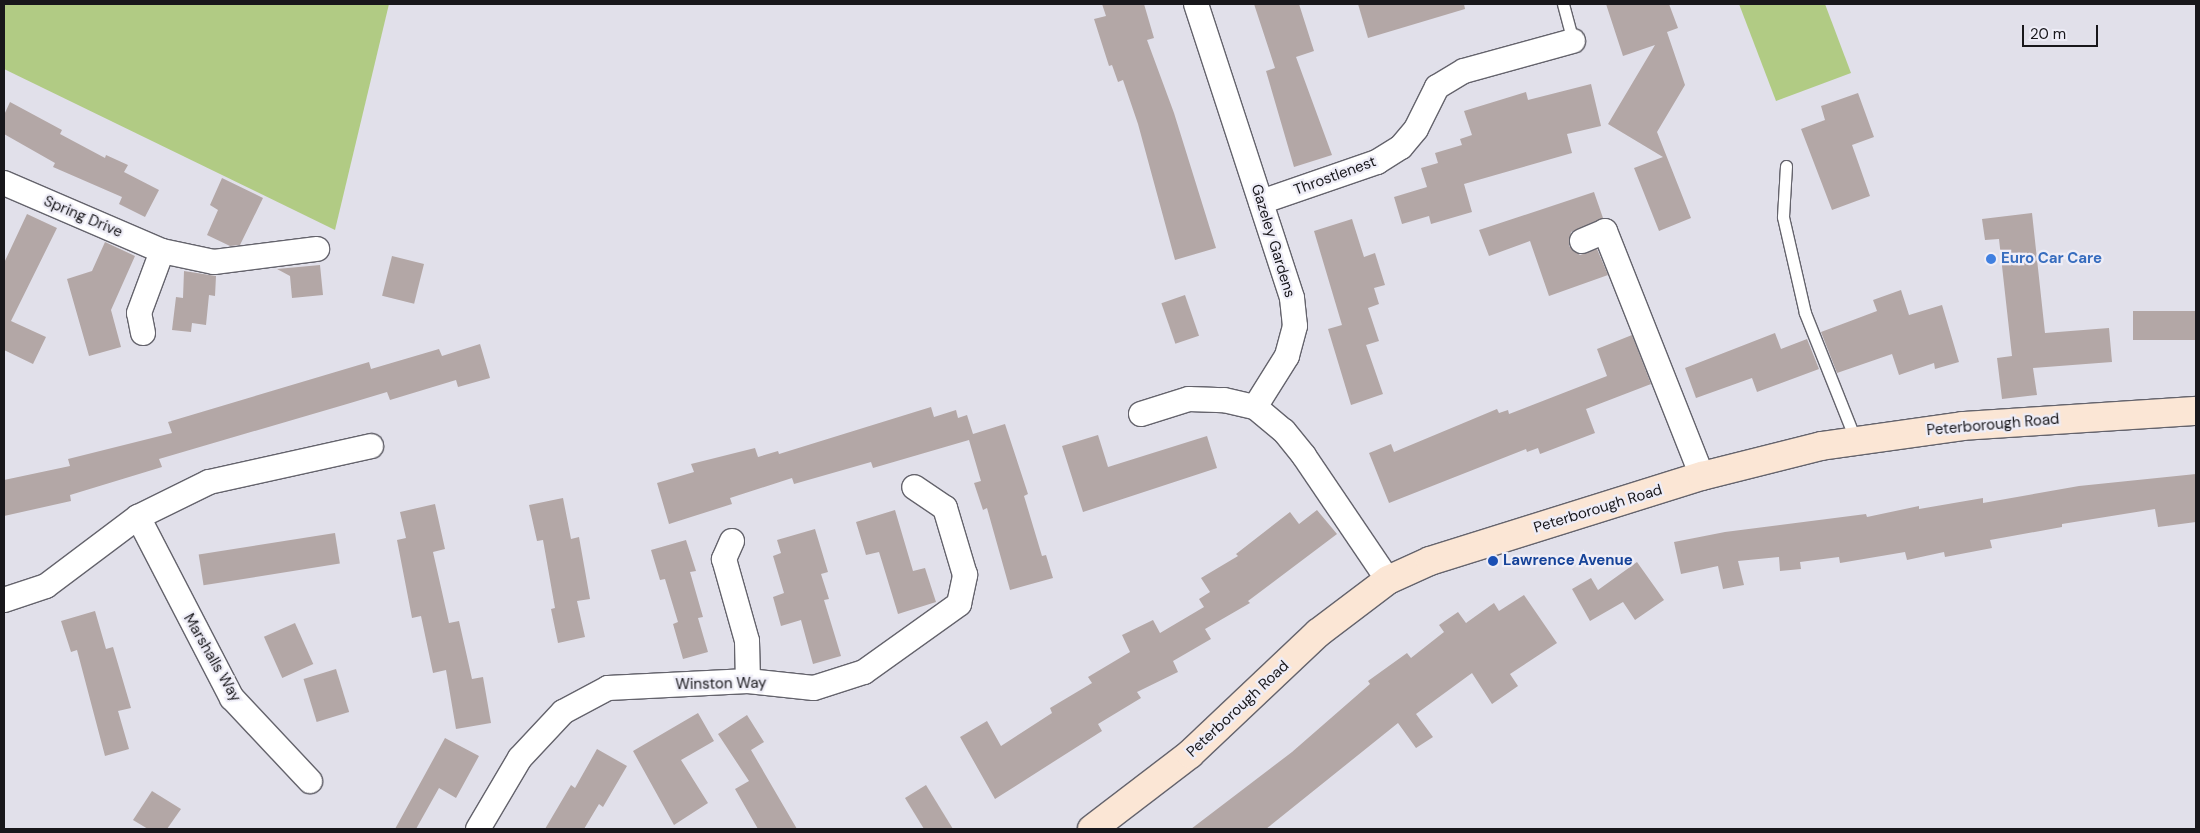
<!DOCTYPE html>
<html>
<head>
<meta charset="utf-8">
<style>
	body { margin:0 }
	#map { position:relative; width:2200px; height:833px; overflow:hidden; background:#e1e0ea; font-family:"DM Sans",sans-serif }
	div>[style] { position:absolute }
	[style*='--x'] { left:calc(var(--x)*1px); top:calc(var(--y)*1px); width:calc(var(--w)*1px); rotate:calc(var(--a)*1deg) }
	.green>* { inset:0; background:#b1cb84 }
	.building>* { inset:0; background:#b3a7a6; transform-origin:0 0 }
	.roads { filter:drop-shadow(1px 0 #64636c) drop-shadow(-1px 0 #64636c) drop-shadow(0 1px #64636c) drop-shadow(0 -1px #64636c) }
	.service>* { height:11px; margin:-5.5px; padding:0 5.5px; transform-origin:5.5px; border-radius:5.5px; background:#fff }
	.minor>* { height:24px; margin:-12px; padding:0 12px; transform-origin:12px; border-radius:12px; background:#fff }
	.secondary>* { height:28px; margin:-14px; padding:0 14px; transform-origin:14px; border-radius:14px; background:#fbe6d5 }
	.dots>* { width:14px; height:14px; translate:-50% -50%; box-sizing:border-box; border:2px solid #eeedf7; border-radius:50% }
	span { translate:-50% -50%; white-space:nowrap; text-align:center; line-height:1.15; -webkit-text-stroke:4.5px #eeedf7; paint-order:stroke }
	.street-label { font-size:15px; color:#18171b }
	.shop-label { font-size:15px; color:#366cbe; font-weight:700 }
	.left { translate:0 -50%; text-align:left }
	.transit-label { font-size:15px; color:#164399; font-weight:700 }
	.frame { position:absolute; inset:0; border:5px solid #18171b; pointer-events:none }
	.scale { position:absolute; left:2022px; top:25px; width:76px; height:22px; box-sizing:border-box; border:2px solid #18171b; border-top:0; padding-left:6px; font-size:15px; line-height:18px; white-space:nowrap; color:#18171b; -webkit-text-stroke:4px #eeedf7; paint-order:stroke }
</style>
</head>
<body>
<div id="map">
	<div class="green">
		<i style="clip-path:polygon(4px 4px,389px 4px,335px 230px,4px 69px)"></i>
		<i style="clip-path:polygon(1739px 4px,1825px 4px,1851px 73px,1776px 101px)"></i>
	</div>
	<div class="building">
		<i style="clip-path:polygon(1102px 4px,1144px 4px,1154px 38px,1147px 40px,1174px 113px,1216px 248px,1175px 260px,1138px 124px,1123px 80px,1118px 82px,1112px 65px,1109px 66px,1094px 19px,1106px 16px)"></i>
		<i style="clip-path:polygon(1254px 4px,1299px 4px,1314px 51px,1296px 57px,1332px 155px,1294px 167px,1266px 71px,1275px 68px)"></i>
		<i style="clip-path:polygon(1358px 4px,1464px 4px,1465px 9px,1368px 38px)"></i>
		<i style="clip-path:polygon(1606px 4px,1669px 4px,1678px 28px,1667px 32px,1685px 85px,1657px 132px,1691px 218px,1659px 231px,1634px 168px,1663px 157px,1608px 124px,1655px 45px,1623px 56px)"></i>
		<i style="clip-path:polygon(1591px 84px,1601px 126px,1567px 134px,1572px 153px,1464px 184px,1472px 212px,1431px 224px,1429px 216px,1402px 224px,1394px 197px,1427px 187px,1421px 168px,1438px 163px,1435px 153px,1462px 145px,1460px 139px,1472px 135px,1464px 111px,1526px 92px,1528px 100px)"></i>
		<i style="clip-path:polygon(1858px 93px,1874px 137px,1852px 145px,1870px 196px,1832px 210px,1801px 129px,1825px 120px,1821px 106px)"></i>
		<i style="clip-path:polygon(10px 102px,62px 130px,60px 134px,105px 158px,106px 155px,128px 165px,124px 172px,159px 190px,145px 217px,119px 204px,122px 197px,53px 167px,55px 163px,4px 134px,4px 115px)"></i>
		<i style="clip-path:polygon(222px 178px,263px 198px,240px 245px,230px 246px,207px 235px,218px 210px,210px 205px)"></i>
		<i style="clip-path:polygon(1594px 192px,1603px 218px,1571px 232px,1569px 246px,1580px 255px,1597px 249px,1608px 275px,1549px 296px,1530px 241px,1489px 256px,1479px 230px)"></i>
		<i style="clip-path:polygon(2032px 213px,2045px 333px,2109px 328px,2112px 362px,2033px 368px,2037px 395px,2002px 399px,1997px 358px,2012px 356px,1999px 239px,1985px 240px,1982px 219px)"></i>
		<i style="clip-path:polygon(27px 214px,57px 228px,11px 321px,46px 337px,33px 364px,4px 350px,4px 263px)"></i>
		<i style="clip-path:polygon(1352px 219px,1364px 257px,1375px 253px,1385px 285px,1374px 288px,1379px 304px,1368px 308px,1379px 341px,1366px 345px,1383px 394px,1351px 405px,1328px 329px,1342px 325px,1314px 231px)"></i>
		<i style="clip-path:polygon(105px 242px,135px 256px,111px 310px,121px 347px,89px 356px,67px 279px,92px 271px)"></i>
		<i style="left:392px;top:256px;width:33px;height:41px;rotate:14deg"></i>
		<i style="clip-path:polygon(320px 265px,323px 295px,292px 298px,290px 276px,277px 269px)"></i>
		<i style="clip-path:polygon(184px 271px,216px 276px,215px 296px,209px 295px,206px 325px,192px 323px,191px 332px,172px 330px,176px 297px,183px 298px)"></i>
		<i style="clip-path:polygon(1901px 290px,1909px 315px,1942px 305px,1959px 362px,1935px 369px,1934px 363px,1899px 375px,1892px 354px,1837px 373px,1821px 332px,1877px 311px,1873px 300px)"></i>
		<i style="left:1185px;top:295px;width:43px;height:25px;rotate:71deg"></i>
		<i style="left:2196px;top:311px;width:29px;height:63px;rotate:90deg"></i>
		<i style="clip-path:polygon(1775px 333px,1781px 349px,1807px 339px,1819px 369px,1757px 392px,1752px 378px,1696px 398px,1685px 368px)"></i>
		<i style="clip-path:polygon(1632px 335px,1651px 384px,1586px 409px,1595px 433px,1540px 454px,1538px 448px,1527px 452px,1526px 449px,1389px 503px,1369px 453px,1391px 444px,1394px 452px,1497px 409px,1499px 413px,1508px 410px,1509px 414px,1607px 376px,1597px 349px)"></i>
		<i style="clip-path:polygon(480px 344px,490px 378px,458px 387px,456px 380px,390px 400px,387px 392px,347px 404px,159px 459px,162px 467px,70px 495px,71px 501px,4px 516px,4px 480px,70px 466px,68px 459px,172px 433px,168px 422px,369px 362px,371px 369px,439px 349px,442px 356px)"></i>
		<i style="clip-path:polygon(931px 407px,934px 417px,956px 410px,958px 418px,967px 415px,973px 434px,1005px 424px,1028px 494px,1024px 496px,1042px 556px,1046px 555px,1053px 578px,1010px 590px,987px 508px,983px 510px,974px 483px,981px 481px,969px 440px,873px 468px,871px 462px,794px 484px,792px 478px,730px 498px,732px 504px,669px 524px,657px 483px,694px 472px,691px 464px,755px 448px,758px 457px,778px 451px,779px 454px)"></i>
		<i style="clip-path:polygon(1098px 435px,1108px 467px,1207px 436px,1217px 468px,1083px 512px,1062px 446px)"></i>
		<i style="clip-path:polygon(2196px 474px,2196px 522px,2158px 527px,2155px 509px,2062px 524px,2062px 527px,1990px 540px,1992px 548px,1945px 557px,1944px 552px,1907px 560px,1905px 552px,1840px 563px,1839px 557px,1800px 562px,1801px 569px,1780px 571px,1779px 557px,1738px 561px,1744px 585px,1723px 589px,1718px 566px,1681px 574px,1674px 542px,1725px 532px,1866px 514px,1867px 517px,1919px 506px,1919px 509px,1983px 498px,1983px 503px,2079px 486px)"></i>
		<i style="clip-path:polygon(563px 498px,571px 539px,579px 537px,590px 599px,577px 601px,585px 637px,558px 643px,551px 609px,555px 608px,543px 540px,537px 541px,529px 505px)"></i>
		<i style="clip-path:polygon(435px 504px,445px 549px,433px 552px,449px 623px,459px 621px,472px 679px,483px 677px,491px 723px,456px 729px,446px 670px,433px 673px,421px 616px,412px 618px,397px 540px,406px 538px,400px 512px)"></i>
		<i style="clip-path:polygon(895px 510px,913px 571px,925px 568px,936px 602px,898px 614px,879px 552px,866px 555px,856px 522px)"></i>
		<i style="clip-path:polygon(1317px 510px,1337px 534px,1248px 601px,1250px 603px,1205px 629px,1211px 639px,1173px 661px,1178px 672px,1137px 692px,1141px 698px,1098px 724px,1102px 731px,995px 799px,960px 737px,987px 721px,1001px 746px,1052px 713px,1050px 708px,1092px 683px,1088px 677px,1130px 652px,1122px 635px,1153px 620px,1160px 633px,1204px 607px,1199px 599px,1210px 592px,1201px 578px,1238px 556px,1236px 554px,1290px 512px,1299px 524px)"></i>
		<i style="clip-path:polygon(815px 529px,828px 572px,821px 574px,829px 599px,824px 600px,841px 656px,813px 664px,801px 620px,781px 626px,773px 597px,784px 593px,773px 556px,781px 553px,777px 540px)"></i>
		<i style="left:335px;top:533px;width:31px;height:138px;rotate:81deg"></i>
		<i style="clip-path:polygon(686px 540px,696px 571px,690px 572px,703px 617px,698px 618px,708px 652px,683px 659px,673px 624px,678px 622px,665px 579px,660px 580px,651px 550px)"></i>
		<i style="clip-path:polygon(1637px 562px,1664px 600px,1635px 620px,1623px 602px,1590px 621px,1572px 589px,1591px 578px,1598px 590px)"></i>
		<i style="clip-path:polygon(1524px 595px,1557px 643px,1510px 674px,1518px 686px,1492px 704px,1472px 673px,1416px 714px,1433px 737px,1416px 748px,1398px 723px,1266px 829px,1191px 829px,1292px 752px,1370px 684px,1368px 681px,1407px 653px,1411px 658px,1444px 632px,1439px 625px,1458px 612px,1466px 623px,1494px 603px,1499px 611px)"></i>
		<i style="clip-path:polygon(95px 611px,106px 649px,113px 647px,131px 708px,118px 711px,129px 749px,105px 756px,77px 650px,71px 652px,61px 621px)"></i>
		<i style="left:295px;top:623px;width:45px;height:34px;rotate:66deg"></i>
		<i style="left:336px;top:669px;width:45px;height:34px;rotate:73deg"></i>
		<i style="clip-path:polygon(698px 713px,714px 741px,681px 760px,708px 803px,674px 825px,633px 751px)"></i>
		<i style="clip-path:polygon(747px 715px,764px 742px,751px 750px,797px 829px,758px 829px,735px 789px,749px 781px,718px 734px)"></i>
		<i style="clip-path:polygon(445px 738px,479px 756px,456px 798px,439px 788px,416px 829px,395px 829px)"></i>
		<i style="clip-path:polygon(597px 749px,627px 766px,603px 807px,599px 804px,584px 829px,545px 829px,571px 785px,575px 788px)"></i>
		<i style="clip-path:polygon(926px 785px,953px 829px,924px 829px,905px 798px)"></i>
		<i style="clip-path:polygon(152px 791px,181px 809px,167px 829px,148px 829px,133px 820px)"></i>
	</div>
	<div class="roads">
		<div class="service">
			<i style="--x:1563;--y:4;--w:38;--a:75"></i>
			<i style="--x:1786;--y:166;--w:51;--a:93.4"></i>
			<i style="--x:1783;--y:217;--w:98;--a:77.1"></i>
			<i style="--x:1805;--y:313;--w:138;--a:68.3"></i>
		</div>
		<div class="minor">
			<i style="--x:1196;--y:4;--w:309;--a:71.9"></i>
			<i style="--x:1292;--y:298;--w:28;--a:84"></i>
			<i style="--x:1295;--y:326;--w:31;--a:105"></i>
			<i style="--x:1287;--y:356;--w:60;--a:122.1"></i>
			<i style="--x:1255;--y:407;--w:38;--a:40"></i>
			<i style="--x:1284;--y:431;--w:32;--a:51"></i>
			<i style="--x:1304;--y:456;--w:150;--a:55.9"></i>
			<i style="--x:4;--y:183;--w:172;--a:23.3"></i>
			<i style="--x:162;--y:251;--w:53;--a:11.9"></i>
			<i style="--x:214;--y:262;--w:104;--a:-7.2"></i>
			<i style="--x:1261;--y:202;--w:123;--a:-19"></i>
			<i style="--x:1377;--y:162;--w:28;--a:-32"></i>
			<i style="--x:1401;--y:147;--w:23;--a:-50"></i>
			<i style="--x:1416;--y:129;--w:47;--a:-63.4"></i>
			<i style="--x:1437;--y:87;--w:31;--a:-31"></i>
			<i style="--x:1464;--y:71;--w:113;--a:-15.4"></i>
			<i style="--x:1582;--y:241;--w:25;--a:-23"></i>
			<i style="--x:1605;--y:231;--w:264;--a:68.4"></i>
			<i style="--x:143;--y:333;--w:20;--a:-101"></i>
			<i style="--x:139;--y:313;--w:66;--a:-69.6"></i>
			<i style="--x:1141;--y:414;--w:50;--a:-17.4"></i>
			<i style="--x:1189;--y:399;--w:35;--a:2"></i>
			<i style="--x:1224;--y:400;--w:32;--a:13"></i>
			<i style="--x:138;--y:517;--w:204;--a:62.6"></i>
			<i style="--x:232;--y:698;--w:114;--a:46.8"></i>
			<i style="--x:732;--y:541;--w:20;--a:114"></i>
			<i style="--x:724;--y:559;--w:85;--a:74.3"></i>
			<i style="--x:747;--y:641;--w:40;--a:88.6"></i>
			<i style="--x:4;--y:600;--w:44;--a:-18.4"></i>
			<i style="--x:46;--y:586;--w:115;--a:-36.9"></i>
			<i style="--x:138;--y:517;--w:79;--a:-26.2"></i>
			<i style="--x:209;--y:482;--w:166;--a:-12.5"></i>
			<i style="--x:478;--y:829;--w:82;--a:-59.4"></i>
			<i style="--x:520;--y:758;--w:63;--a:-46.9"></i>
			<i style="--x:563;--y:712;--w:51;--a:-28.1"></i>
			<i style="--x:608;--y:688;--w:140;--a:-2.9"></i>
			<i style="--x:748;--y:681;--w:66;--a:6.1"></i>
			<i style="--x:814;--y:688;--w:52;--a:-17.7"></i>
			<i style="--x:864;--y:672;--w:117;--a:-35.6"></i>
			<i style="--x:959;--y:604;--w:30;--a:-78"></i>
			<i style="--x:965;--y:575;--w:70;--a:-106.6"></i>
			<i style="--x:945;--y:508;--w:37;--a:-146"></i>
		</div>
		<div class="secondary">
			<i style="--x:1092;--y:829;--w:123;--a:-37.4"></i>
			<i style="--x:1190;--y:754;--w:176;--a:-43.4"></i>
			<i style="--x:1318;--y:633;--w:88;--a:-37.1"></i>
			<i style="--x:1388;--y:580;--w:46;--a:-24.3"></i>
			<i style="--x:1430;--y:561;--w:285;--a:-17.4"></i>
			<i style="--x:1702;--y:476;--w:123;--a:-14.1"></i>
			<i style="--x:1821;--y:446;--w:143;--a:-8"></i>
			<i style="--x:1963;--y:426;--w:233;--a:-3.7"></i>
		</div>
	</div>
	<div class="dots">
		<i style="left:1991px;top:259px;background:#3f7fe0"></i>
		<i style="left:1493px;top:561px;background:#1a4fb4"></i>
	</div>
	<div class="street-label">
		<span style="left:1335px;top:176px;rotate:-20deg">Throstlenest</span>
		<span style="left:83px;top:217px;rotate:23deg">Spring Drive</span>
		<span style="left:1273px;top:241px;rotate:73deg">Gazeley Gardens</span>
		<span style="left:1993px;top:425px;rotate:-5deg">Peterborough Road</span>
		<span style="left:1598px;top:509px;rotate:-17deg">Peterborough Road</span>
		<span style="left:212px;top:658px;rotate:60deg">Marshalls Way</span>
		<span style="left:721px;top:684px;rotate:-1deg">Winston Way</span>
		<span style="left:1238px;top:709px;rotate:-43deg">Peterborough Road</span>
	</div>
	<div class="shop-label">
		<span class="left" style="left:2001px;top:259px">Euro Car Care</span>
	</div>
	<div class="transit-label">
		<span class="left" style="left:1503px;top:561px">Lawrence Avenue</span>
	</div>
	<div class="frame"></div>
	<div class="scale">20 m</div>
</div>
</body>
</html>
